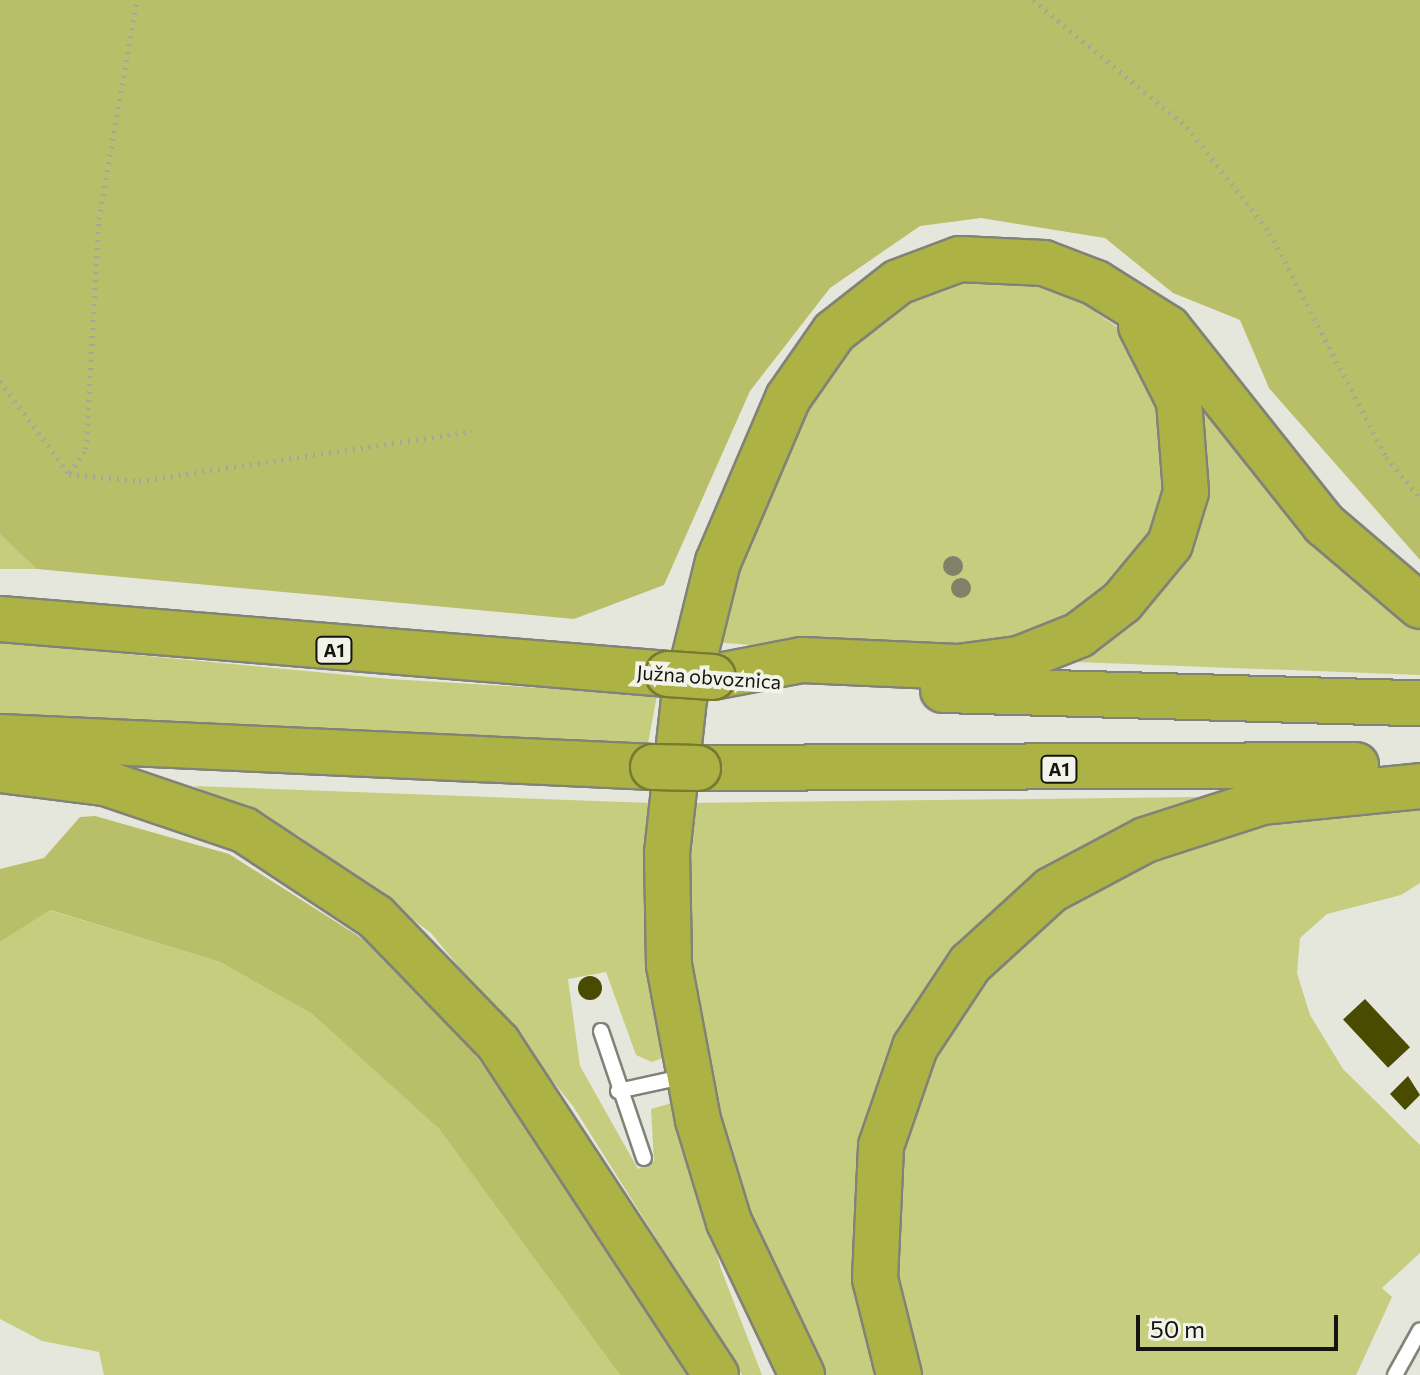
<!DOCTYPE html>
<html>
<head>
<meta charset="utf-8">
<style>
	body { margin:0 }
	#map { position:relative; width:1420px; height:1375px; overflow:hidden; background:#e6e7dc; font-family:Commissioner,sans-serif }
	div>[style] { position:absolute }
	[style*='--x'] { left:calc(var(--x)*1px); top:calc(var(--y)*1px); width:calc(var(--w)*1px); rotate:calc(var(--a)*1deg) }
	.green>* { inset:0; background:#c7cd7e }
	.forest>* { inset:0; background:#b9be68 }
	.building>* { inset:0; background:#484b00; transform-origin:0 0 }
	.round { border-radius:50% }
	.path>* { height:5px; margin-top:-2.5px; transform-origin:0; background:repeating-linear-gradient(90deg,#a5a69d 0 2px,transparent 0 8px) }
	.roads { filter:drop-shadow(2px 0 #818278) drop-shadow(-2px 0 #818278) drop-shadow(0 2px #818278) drop-shadow(0 -2px #818278) }
	.service>* { height:14px; margin:-7px; padding:0 7px; transform-origin:7px; border-radius:7px; background:#fff }
	.motorway>* { height:44px; margin:-22px; padding:0 22px; transform-origin:22px; border-radius:22px; background:#adb244 }
	.bridges { filter:drop-shadow(2px 0 #777b32) drop-shadow(-2px 0 #777b32) drop-shadow(0 2px #777b32) drop-shadow(0 -2px #777b32) }
	.motorway-bridge>* { height:44px; margin:-22px; padding:0 22px; transform-origin:22px; border-radius:22px; background:#adb244 }
	.trees>* { width:20px; height:20px; margin:-10px; border-radius:50%; background:#808167 }
	span { translate:-50% -50%; white-space:nowrap; text-align:center; line-height:1.15; -webkit-text-stroke:8px #f3f4e9; paint-order:stroke }
	.shield-label span { padding:2px 6px; background:#f3f4e9; border:2px solid; border-radius:6px; -webkit-text-stroke-width:0 }
	.shield-label { font-size:18px; color:#131410; font-weight:700 }
	.street-label { font-size:20px; color:#131410 }
	.scale { position:absolute; left:1136px; top:1315px; width:202px; height:36px; box-sizing:border-box; border:4px solid #131410; border-top:0; padding-left:10px; font-size:24px; line-height:28px; white-space:nowrap; color:#131410; -webkit-text-stroke:6px #f3f4e9; paint-order:stroke }
</style>
</head>
<body>
<div id="map">
	<div class="green">
		<i style="clip-path:polygon(961px 279px,1050px 286px,1088px 307px,1123px 331px,1164px 390px,1173px 496px,1134px 576px,1025px 644px,853px 653px,714px 642px,726px 593px,793px 424px,847px 346px,884px 311px)"></i>
		<i style="clip-path:polygon(1192px 385px,1420px 626px,1420px 675px,1076px 662px,1141px 607px)"></i>
		<i style="clip-path:polygon(0 534px,32px 557px,37px 569px,0 569px)"></i>
		<i style="clip-path:polygon(0 642px,390px 679px,657px 695px,647px 749px,0 718px)"></i>
		<i style="clip-path:polygon(194px 786px,651px 803px,665px 1057px,652px 1062px,636px 1055px,606px 972px,568px 979px,580px 1066px,638px 1169px,654px 1161px,651px 1109px,675px 1102px,721px 1269px,762px 1375px,742px 1375px,573px 1106px,431px 933px,299px 836px)"></i>
		<i style="clip-path:polygon(1197px 797px,1197px 806px,1095px 848px,897px 1060px,884px 1375px,825px 1375px,752px 1229px,724px 1148px,686px 956px,686px 803px)"></i>
		<i style="clip-path:polygon(1420px 799px,1420px 883px,1401px 895px,1327px 914px,1300px 938px,1297px 973px,1310px 1015px,1343px 1069px,1420px 1145px,1420px 1253px,1382px 1288px,1392px 1297px,1356px 1375px,913px 1375px,888px 1255px,906px 1109px,967px 990px,1055px 906px,1224px 828px)"></i>
		<i style="clip-path:polygon(49px 910px,220px 962px,312px 1014px,439px 1129px,620px 1375px,104px 1375px,99px 1352px,42px 1341px,0 1319px,0 942px)"></i>
	</div>
	<div class="forest">
		<i style="clip-path:polygon(0 0,1420px 0,1420px 560px,1269px 388px,1240px 320px,1173px 293px,1105px 238px,981px 218px,920px 226px,830px 288px,750px 391px,664px 585px,574px 619px,37px 569px,0 534px)"></i>
		<i style="clip-path:polygon(95px 816px,229px 854px,363px 939px,473px 1052px,523px 1117px,688px 1375px,620px 1375px,439px 1129px,312px 1014px,220px 962px,50px 910px,0 942px,0 869px,44px 858px,80px 817px)"></i>
	</div>
	<div class="building">
		<i class="round" style="left:578px;top:976px;width:24px;height:24px"></i>
		<i style="left:1365px;top:999px;width:66px;height:30px;rotate:47deg"></i>
		<i style="clip-path:polygon(1408px 1076px,1420px 1095px,1405px 1110px,1390px 1094px)"></i>
	</div>
	<div class="path">
		<i style="--x:1033;--y:0;--w:200;--a:39.5"></i>
		<i style="--x:1187;--y:127;--w:135;--a:51.9"></i>
		<i style="--x:1270;--y:233;--w:252;--a:62.6"></i>
		<i style="--x:1386;--y:457;--w:53;--a:50.3"></i>
		<i style="--x:0;--y:381;--w:116;--a:53.4"></i>
		<i style="--x:69;--y:474;--w:70;--a:5.7"></i>
		<i style="--x:139;--y:481;--w:337;--a:-8.5"></i>
		<i style="--x:70;--y:473;--w:29;--a:-56"></i>
		<i style="--x:86;--y:449;--w:230;--a:-86.8"></i>
		<i style="--x:99;--y:219;--w:222;--a:-80.2"></i>
	</div>
	<div class="roads">
		<div class="service">
			<i style="--x:601;--y:1031;--w:134;--a:71.3"></i>
			<i style="--x:618;--y:1091;--w:71;--a:-12.3"></i>
			<i style="--x:1395;--y:1375;--w:51;--a:-60.9"></i>
		</div>
		<div class="motorway">
			<i style="--x:0;--y:619;--w:670;--a:4.71"></i>
			<i style="--x:713;--y:677;--w:91;--a:-10.8"></i>
			<i style="--x:802;--y:660;--w:156;--a:2.6"></i>
			<i style="--x:958;--y:667;--w:62;--a:-7.5"></i>
			<i style="--x:1019;--y:659;--w:65;--a:-21.8"></i>
			<i style="--x:1079;--y:635;--w:54;--a:-37.5"></i>
			<i style="--x:1122;--y:602;--w:75;--a:-50.4"></i>
			<i style="--x:1170;--y:544;--w:54;--a:-72.9"></i>
			<i style="--x:1186;--y:492;--w:91;--a:-94.4"></i>
			<i style="--x:1179;--y:401;--w:84;--a:-116.9"></i>
			<i style="--x:943;--y:690;--w:477;--a:1.6"></i>
			<i style="--x:0;--y:737;--w:654;--a:2.63"></i>
			<i style="--x:698;--y:768;--w:658;--a:-0.26"></i>
			<i style="--x:0;--y:770;--w:106;--a:7.1"></i>
			<i style="--x:105;--y:783;--w:147;--a:18.7"></i>
			<i style="--x:244;--y:830;--w:158;--a:33.4"></i>
			<i style="--x:376;--y:917;--w:175;--a:45.9"></i>
			<i style="--x:498;--y:1043;--w:397;--a:56.7"></i>
			<i style="--x:802;--y:1375;--w:170;--a:-115.5"></i>
			<i style="--x:729;--y:1222;--w:107;--a:-106.9"></i>
			<i style="--x:698;--y:1120;--w:158;--a:-100.6"></i>
			<i style="--x:669;--y:965;--w:112;--a:-91"></i>
			<i style="--x:667;--y:853;--w:155;--a:-83.7"></i>
			<i style="--x:684;--y:699;--w:141;--a:-76.1"></i>
			<i style="--x:718;--y:562;--w:178;--a:-66.9"></i>
			<i style="--x:788;--y:398;--w:80;--a:-55.1"></i>
			<i style="--x:834;--y:332;--w:81;--a:-38"></i>
			<i style="--x:898;--y:282;--w:66;--a:-20.4"></i>
			<i style="--x:960;--y:259;--w:84;--a:2.7"></i>
			<i style="--x:1044;--y:263;--w:56;--a:21"></i>
			<i style="--x:1096;--y:283;--w:85;--a:32"></i>
			<i style="--x:1168;--y:328;--w:251;--a:51.5"></i>
			<i style="--x:1324;--y:524;--w:126;--a:40.5"></i>
			<i style="--x:899;--y:1375;--w:99;--a:-104"></i>
			<i style="--x:875;--y:1279;--w:133;--a:-87.4"></i>
			<i style="--x:881;--y:1146;--w:105;--a:-71"></i>
			<i style="--x:915;--y:1047;--w:100;--a:-56.5"></i>
			<i style="--x:970;--y:964;--w:110;--a:-42.4"></i>
			<i style="--x:1051;--y:890;--w:106;--a:-28"></i>
			<i style="--x:1145;--y:840;--w:124;--a:-17.9"></i>
			<i style="--x:1263;--y:802;--w:158;--a:-5.8"></i>
		</div>
	</div>
	<div class="bridges">
		<div class="motorway-bridge">
			<i style="--x:668;--y:674;--w:45;--a:3.8"></i>
			<i style="--x:653;--y:767;--w:45;--a:1.3"></i>
		</div>
	</div>
	<div class="trees">
		<i style="left:953px;top:566px"></i>
		<i style="left:961px;top:588px"></i>
	</div>
	<div class="shield-label">
		<span style="left:334px;top:650px">A1</span>
		<span style="left:1059px;top:769px">A1</span>
	</div>
	<div class="street-label">
		<span style="left:709px;top:677px;rotate:4deg">Južna obvoznica</span>
	</div>
	<div class="scale">50 m</div>
</div>
</body>
</html>
